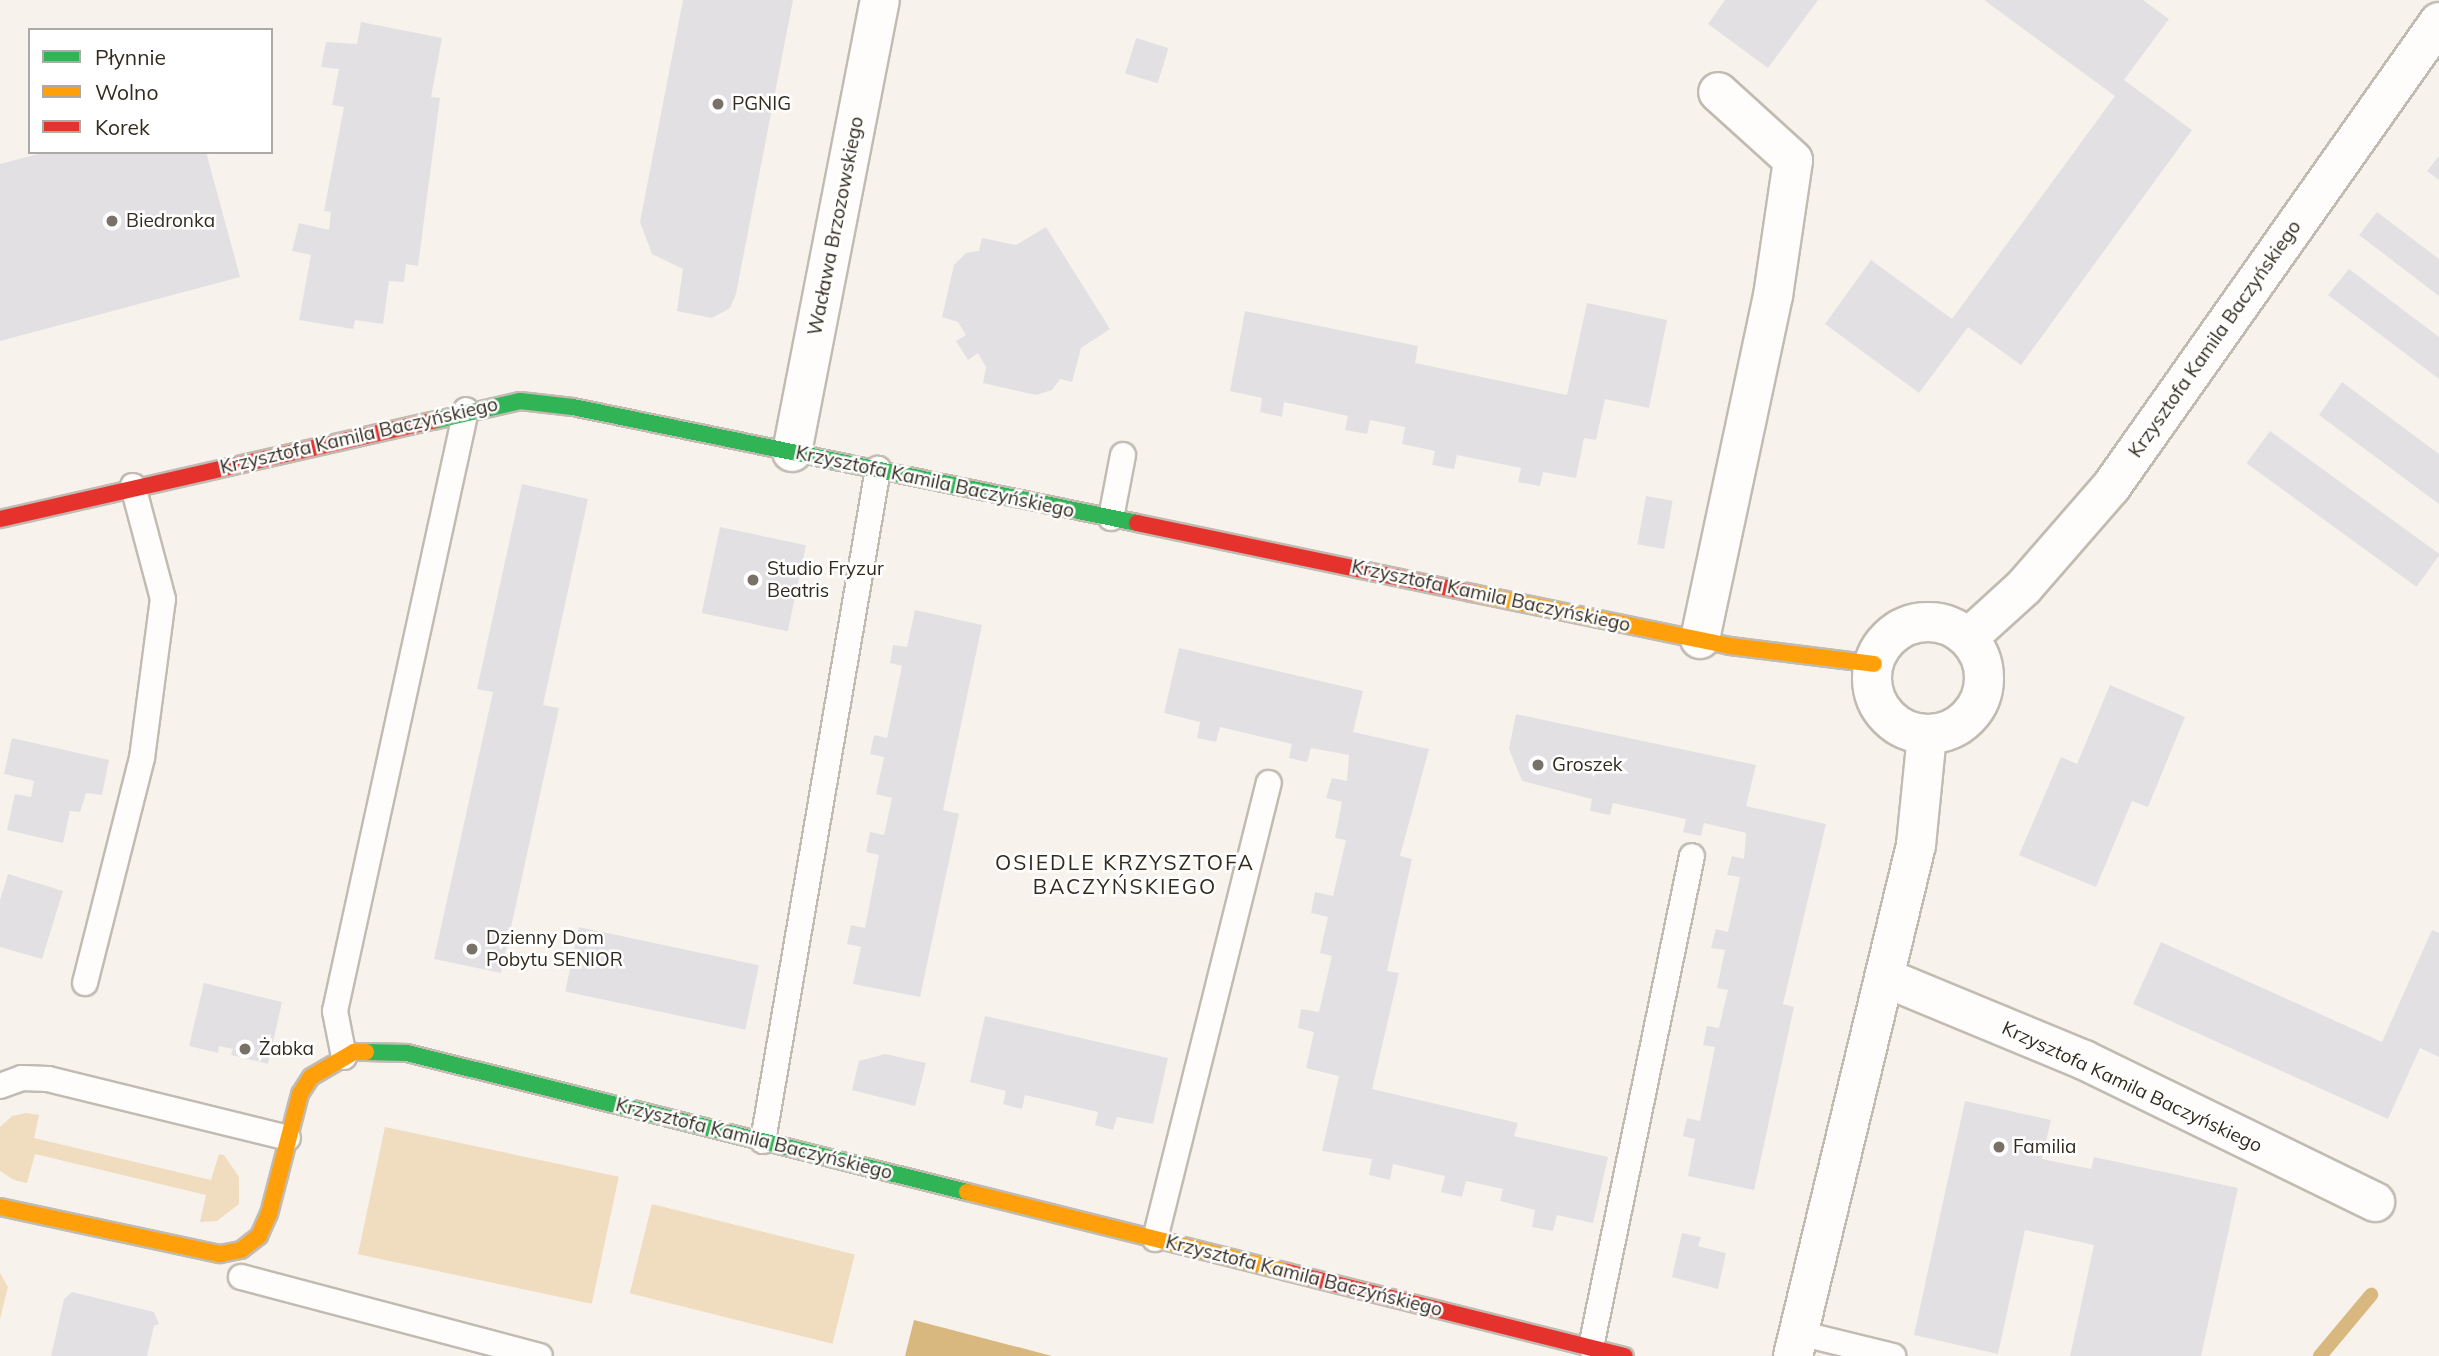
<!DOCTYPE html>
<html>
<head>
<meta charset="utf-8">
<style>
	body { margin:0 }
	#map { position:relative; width:2439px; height:1356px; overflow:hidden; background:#f7f3ec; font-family:Mulish,sans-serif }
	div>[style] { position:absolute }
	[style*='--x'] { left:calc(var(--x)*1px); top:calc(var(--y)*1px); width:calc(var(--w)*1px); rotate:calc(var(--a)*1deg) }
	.green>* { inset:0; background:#f0dcbe; transform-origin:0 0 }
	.water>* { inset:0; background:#d8b87f }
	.stream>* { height:14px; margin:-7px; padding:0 7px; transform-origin:7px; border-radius:7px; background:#d8b87f }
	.building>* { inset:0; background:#e2e0e3; transform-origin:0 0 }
	.roads { filter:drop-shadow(2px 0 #c1bbb2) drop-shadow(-2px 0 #c1bbb2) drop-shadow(0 2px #c1bbb2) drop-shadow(0 -2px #c1bbb2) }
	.lane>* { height:24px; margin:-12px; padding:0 12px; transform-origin:12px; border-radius:12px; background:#fefdfc }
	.street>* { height:38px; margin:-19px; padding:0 19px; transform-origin:19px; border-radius:19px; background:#fefdfc }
	.street>.ring { margin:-19px; padding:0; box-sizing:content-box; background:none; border:38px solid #fefdfc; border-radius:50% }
	.fast>* { height:16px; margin:-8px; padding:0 8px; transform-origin:8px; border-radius:8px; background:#30b455 }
	.slow>* { height:16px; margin:-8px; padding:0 8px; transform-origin:8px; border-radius:8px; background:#ff9f0a }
	.jam>* { height:16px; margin:-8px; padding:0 8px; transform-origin:8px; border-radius:8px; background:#e5322d }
	.dots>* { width:19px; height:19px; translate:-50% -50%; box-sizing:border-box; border:4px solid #fff; border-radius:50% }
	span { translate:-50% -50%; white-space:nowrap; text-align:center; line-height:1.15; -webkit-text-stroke:5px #fff; paint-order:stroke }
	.poi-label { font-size:19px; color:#332b1f }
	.left { translate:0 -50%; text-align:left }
	.street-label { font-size:19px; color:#332b1f }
	.neighbourhood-label { font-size:21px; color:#332b1f; letter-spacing:2px }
	.legend { position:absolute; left:28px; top:28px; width:245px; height:126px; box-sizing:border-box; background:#fff; border:2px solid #adaaa5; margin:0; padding:9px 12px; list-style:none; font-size:21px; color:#332b1f }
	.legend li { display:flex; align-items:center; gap:14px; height:35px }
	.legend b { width:35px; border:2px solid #adaaa5 }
</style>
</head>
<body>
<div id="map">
	<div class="green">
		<i style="clip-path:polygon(26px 1113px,39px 1115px,34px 1138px,211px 1180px,219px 1154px,224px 1155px,239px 1177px,239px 1204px,217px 1221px,200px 1222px,206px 1195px,35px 1154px,27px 1183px,14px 1180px,0 1171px,0 1127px,12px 1116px)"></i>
		<i style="left:385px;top:1127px;width:239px;height:130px;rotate:12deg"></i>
		<i style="left:652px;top:1204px;width:209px;height:92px;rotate:14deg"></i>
		<i style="clip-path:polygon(0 1273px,8px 1287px,0 1319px)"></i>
	</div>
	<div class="water">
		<i style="clip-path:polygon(914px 1320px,1052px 1356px,905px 1356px)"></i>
	</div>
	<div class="stream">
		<i style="--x:2320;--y:1356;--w:80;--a:-50.1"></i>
	</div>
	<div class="building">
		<i style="clip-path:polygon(683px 0,793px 0,736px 294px,730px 308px,712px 318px,677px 311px,683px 269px,652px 254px,640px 222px)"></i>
		<i style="clip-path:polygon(1725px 0,1818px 0,1768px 68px,1708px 24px)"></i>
		<i style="clip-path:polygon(1984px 0,2143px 0,2169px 19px,2124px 80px,2192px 130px,2021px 365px,1968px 327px,1919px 393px,1825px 324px,1871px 260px,1952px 319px,2115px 96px)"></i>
		<i style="clip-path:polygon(361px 22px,442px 38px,431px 97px,440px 98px,418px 266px,406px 264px,404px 282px,389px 281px,383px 324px,355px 320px,353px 329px,299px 320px,311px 255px,292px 251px,299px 223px,329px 230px,331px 212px,324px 211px,344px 107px,332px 105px,339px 69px,321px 67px,326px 42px,357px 44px)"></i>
		<i style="left:1136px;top:38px;width:34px;height:37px;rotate:17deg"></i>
		<i style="clip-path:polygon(46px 152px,206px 152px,240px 277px,0 341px,0 164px)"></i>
		<i style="clip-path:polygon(2439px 156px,2439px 180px,2427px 171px)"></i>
		<i style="clip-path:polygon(2377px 212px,2439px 259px,2439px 296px,2359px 235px)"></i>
		<i style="clip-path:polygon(1046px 227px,1110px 329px,1081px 348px,1072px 382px,1060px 379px,1052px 390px,1036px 395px,983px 383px,986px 367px,978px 353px,968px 360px,956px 341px,966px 335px,958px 322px,942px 317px,954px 265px,966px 253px,979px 251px,982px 238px,1016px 245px)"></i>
		<i style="clip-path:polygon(2349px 269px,2439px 337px,2439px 379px,2328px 295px)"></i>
		<i style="clip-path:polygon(1587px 303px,1667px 320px,1649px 408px,1605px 399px,1596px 440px,1584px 438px,1576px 478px,1543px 472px,1540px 486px,1518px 482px,1521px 468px,1457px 455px,1454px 469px,1432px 465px,1435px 451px,1402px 444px,1405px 427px,1370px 420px,1367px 434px,1345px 430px,1348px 416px,1284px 402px,1282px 417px,1260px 412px,1262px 398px,1230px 391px,1245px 311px,1418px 346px,1415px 363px,1567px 395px)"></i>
		<i style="clip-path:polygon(2342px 382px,2439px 454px,2439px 504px,2319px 415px)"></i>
		<i style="left:2270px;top:431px;width:210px;height:40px;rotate:36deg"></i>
		<i style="clip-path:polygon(522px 484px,588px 499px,543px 705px,559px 708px,501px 973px,434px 959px,493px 692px,477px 689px)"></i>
		<i style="left:1646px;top:496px;width:27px;height:49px;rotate:10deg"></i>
		<i style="left:720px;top:527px;width:88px;height:88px;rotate:12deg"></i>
		<i style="clip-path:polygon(915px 610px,982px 625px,943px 810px,959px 814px,920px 997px,853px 984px,861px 947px,847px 944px,851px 925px,865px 928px,879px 855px,866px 852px,870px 832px,884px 835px,892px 798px,876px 794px,884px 757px,870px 754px,874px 735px,887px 738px,902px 666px,890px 663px,893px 645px,907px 647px)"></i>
		<i style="clip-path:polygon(1179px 648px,1363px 691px,1353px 732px,1429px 749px,1400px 856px,1412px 859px,1387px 971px,1399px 973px,1372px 1089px,1518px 1123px,1514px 1136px,1608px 1157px,1593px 1223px,1557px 1215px,1553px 1231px,1532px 1227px,1535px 1210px,1500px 1201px,1503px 1189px,1466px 1181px,1462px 1197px,1441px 1192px,1445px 1176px,1393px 1164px,1390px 1180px,1369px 1175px,1372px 1159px,1322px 1151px,1339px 1076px,1306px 1068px,1314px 1032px,1298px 1028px,1301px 1009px,1319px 1012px,1332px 956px,1320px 953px,1328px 917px,1311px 913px,1315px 892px,1333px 896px,1346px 840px,1335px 838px,1342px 802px,1326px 798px,1332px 778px,1347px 781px,1349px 755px,1311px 748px,1307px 762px,1289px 758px,1292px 744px,1220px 727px,1216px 742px,1197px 738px,1200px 722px,1164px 713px)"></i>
		<i style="clip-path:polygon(2110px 685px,2185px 717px,2148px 807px,2132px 801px,2096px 887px,2019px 855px,2061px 757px,2077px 764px)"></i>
		<i style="clip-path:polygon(1516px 714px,1756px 765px,1746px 806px,1826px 824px,1783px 1004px,1794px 1007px,1754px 1190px,1688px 1176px,1695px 1139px,1683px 1136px,1687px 1118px,1700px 1121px,1715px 1047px,1703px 1045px,1707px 1026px,1719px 1028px,1728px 990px,1717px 988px,1725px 950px,1711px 948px,1716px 929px,1728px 932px,1740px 877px,1727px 875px,1732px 856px,1744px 859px,1746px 833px,1704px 823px,1701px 836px,1683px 832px,1686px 819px,1613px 803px,1610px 815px,1590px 811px,1592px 799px,1522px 781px,1509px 749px)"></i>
		<i style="clip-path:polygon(12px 738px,109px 760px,102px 795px,86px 793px,80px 812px,70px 811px,63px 843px,7px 830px,15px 794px,31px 797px,34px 781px,4px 774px)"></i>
		<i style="clip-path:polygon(8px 874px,63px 891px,42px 959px,0 947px,0 900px)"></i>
		<i style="left:579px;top:927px;width:184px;height:66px;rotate:12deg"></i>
		<i style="clip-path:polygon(2432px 930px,2439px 933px,2439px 1057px,2420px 1048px,2388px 1119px,2133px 1004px,2161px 942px,2382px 1042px)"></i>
		<i style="clip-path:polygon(204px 983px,282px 1002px,268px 1064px,231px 1055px,233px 1049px,219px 1046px,218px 1053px,189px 1046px)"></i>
		<i style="clip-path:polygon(985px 1016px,1168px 1058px,1153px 1124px,1117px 1117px,1113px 1130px,1095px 1125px,1098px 1112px,1025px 1095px,1022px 1109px,1003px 1104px,1006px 1091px,970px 1082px)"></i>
		<i style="clip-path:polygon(885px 1054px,926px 1063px,915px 1106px,852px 1090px,859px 1061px)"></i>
		<i style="clip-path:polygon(1965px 1101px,2051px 1120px,2042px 1159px,2091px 1169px,2094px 1157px,2238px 1188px,2201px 1356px,2070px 1356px,2094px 1245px,2025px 1230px,1998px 1354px,1914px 1335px)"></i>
		<i style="clip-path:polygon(1682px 1233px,1701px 1237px,1698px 1246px,1726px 1253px,1718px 1289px,1672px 1277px)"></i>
		<i style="clip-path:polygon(72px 1292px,154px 1312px,159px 1324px,154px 1326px,147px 1356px,51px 1356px,64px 1299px)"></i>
	</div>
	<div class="roads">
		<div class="lane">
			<i style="--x:1111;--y:518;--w:64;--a:-79.2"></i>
			<i style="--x:85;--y:983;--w:232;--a:-75.8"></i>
			<i style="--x:142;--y:758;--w:160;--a:-82.5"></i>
			<i style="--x:163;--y:599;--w:117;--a:-104.9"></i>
			<i style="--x:344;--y:1057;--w:47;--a:-101.1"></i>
			<i style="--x:335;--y:1011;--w:615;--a:-77.7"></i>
			<i style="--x:0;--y:1086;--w:23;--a:-20"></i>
			<i style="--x:22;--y:1078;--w:26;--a:2"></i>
			<i style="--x:48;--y:1079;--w:247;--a:13.8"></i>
			<i style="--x:763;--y:1141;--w:682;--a:-80.29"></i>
			<i style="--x:1155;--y:1239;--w:470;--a:-76"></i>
			<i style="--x:241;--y:1277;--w:309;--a:14.8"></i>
			<i style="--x:1799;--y:1333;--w:97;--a:13.7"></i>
			<i style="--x:1591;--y:1347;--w:501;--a:-78.38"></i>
		</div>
		<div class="street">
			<i style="--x:792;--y:452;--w:460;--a:-79"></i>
			<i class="ring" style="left:1872px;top:622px;width:74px;height:74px"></i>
			<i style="--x:1968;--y:638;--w:76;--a:-42.3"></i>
			<i style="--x:2024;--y:587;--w:133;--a:-49"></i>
			<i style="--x:2111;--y:487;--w:569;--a:-54.8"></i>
			<i style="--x:1700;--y:639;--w:351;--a:-78"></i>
			<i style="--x:1773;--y:296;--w:137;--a:-81.6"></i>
			<i style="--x:1793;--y:160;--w:101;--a:-137.8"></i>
			<i style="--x:1886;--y:978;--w:214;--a:22.5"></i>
			<i style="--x:2084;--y:1060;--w:324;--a:26"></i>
			<i style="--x:1793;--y:1356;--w:526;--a:-76.47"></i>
			<i style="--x:1916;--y:845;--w:111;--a:-84.3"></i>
		</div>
		<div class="fast">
			<i style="--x:433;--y:421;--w:89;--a:-12.9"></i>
			<i style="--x:520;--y:401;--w:53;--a:6.5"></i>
			<i style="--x:573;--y:407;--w:576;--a:11.62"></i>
			<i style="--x:366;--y:1052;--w:41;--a:1.4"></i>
			<i style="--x:407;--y:1053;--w:577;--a:13.94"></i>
		</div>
		<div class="slow">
			<i style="--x:1472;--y:593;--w:263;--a:11.6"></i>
			<i style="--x:1730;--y:646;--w:145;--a:7.1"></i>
			<i style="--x:967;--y:1192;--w:330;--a:14"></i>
			<i style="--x:0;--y:1207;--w:225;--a:12.1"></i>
			<i style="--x:220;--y:1254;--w:21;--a:-11"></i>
			<i style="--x:241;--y:1250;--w:23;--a:-38"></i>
			<i style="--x:259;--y:1236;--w:24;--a:-66"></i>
			<i style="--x:269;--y:1214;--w:124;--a:-75.5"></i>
			<i style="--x:300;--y:1094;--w:20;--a:-57"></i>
			<i style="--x:311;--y:1077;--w:50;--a:-30.2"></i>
			<i style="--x:354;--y:1052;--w:12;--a:0"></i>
		</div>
		<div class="jam">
			<i style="--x:0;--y:519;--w:444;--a:-12.8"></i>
			<i style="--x:1137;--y:523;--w:342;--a:11.8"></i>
			<i style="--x:1287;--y:1272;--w:348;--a:14"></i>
		</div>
	</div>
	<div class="dots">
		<i style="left:718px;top:104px;background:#787167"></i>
		<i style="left:112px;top:221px;background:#787167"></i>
		<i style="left:753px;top:580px;background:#787167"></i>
		<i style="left:1538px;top:765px;background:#787167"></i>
		<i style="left:472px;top:949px;background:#787167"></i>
		<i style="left:245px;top:1049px;background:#787167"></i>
		<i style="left:1999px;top:1147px;background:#787167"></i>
	</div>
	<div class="poi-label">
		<span class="left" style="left:732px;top:104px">PGNIG</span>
		<span class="left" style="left:126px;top:221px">Biedronka</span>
		<span class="left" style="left:767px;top:580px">Studio Fryzur<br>Beatris</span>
		<span class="left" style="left:1552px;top:765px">Groszek</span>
		<span class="left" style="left:486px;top:949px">Dzienny Dom<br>Pobytu SENIOR</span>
		<span class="left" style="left:259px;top:1049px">Żabka</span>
		<span class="left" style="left:2013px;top:1147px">Familia</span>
	</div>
	<div class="street-label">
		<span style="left:836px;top:226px;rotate:-79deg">Wacława Brzozowskiego</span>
		<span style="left:2215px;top:339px;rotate:-55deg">Krzysztofa Kamila Baczyńskiego</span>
		<span style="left:359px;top:436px;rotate:-13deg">Krzysztofa Kamila Baczyńskiego</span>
		<span style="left:935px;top:482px;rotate:12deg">Krzysztofa Kamila Baczyńskiego</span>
		<span style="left:1491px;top:596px;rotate:12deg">Krzysztofa Kamila Baczyńskiego</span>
		<span style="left:2132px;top:1087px;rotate:25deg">Krzysztofa Kamila Baczyńskiego</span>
		<span style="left:754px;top:1139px;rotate:14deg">Krzysztofa Kamila Baczyńskiego</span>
		<span style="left:1304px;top:1276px;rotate:14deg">Krzysztofa Kamila Baczyńskiego</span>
	</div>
	<div class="neighbourhood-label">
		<span style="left:1125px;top:874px">OSIEDLE KRZYSZTOFA<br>BACZYŃSKIEGO</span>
	</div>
	<ul class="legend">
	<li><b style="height:9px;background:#30b455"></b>Płynnie</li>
	<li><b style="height:9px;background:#ff9f0a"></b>Wolno</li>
	<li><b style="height:9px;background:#e5322d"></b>Korek</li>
	</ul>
</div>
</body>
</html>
